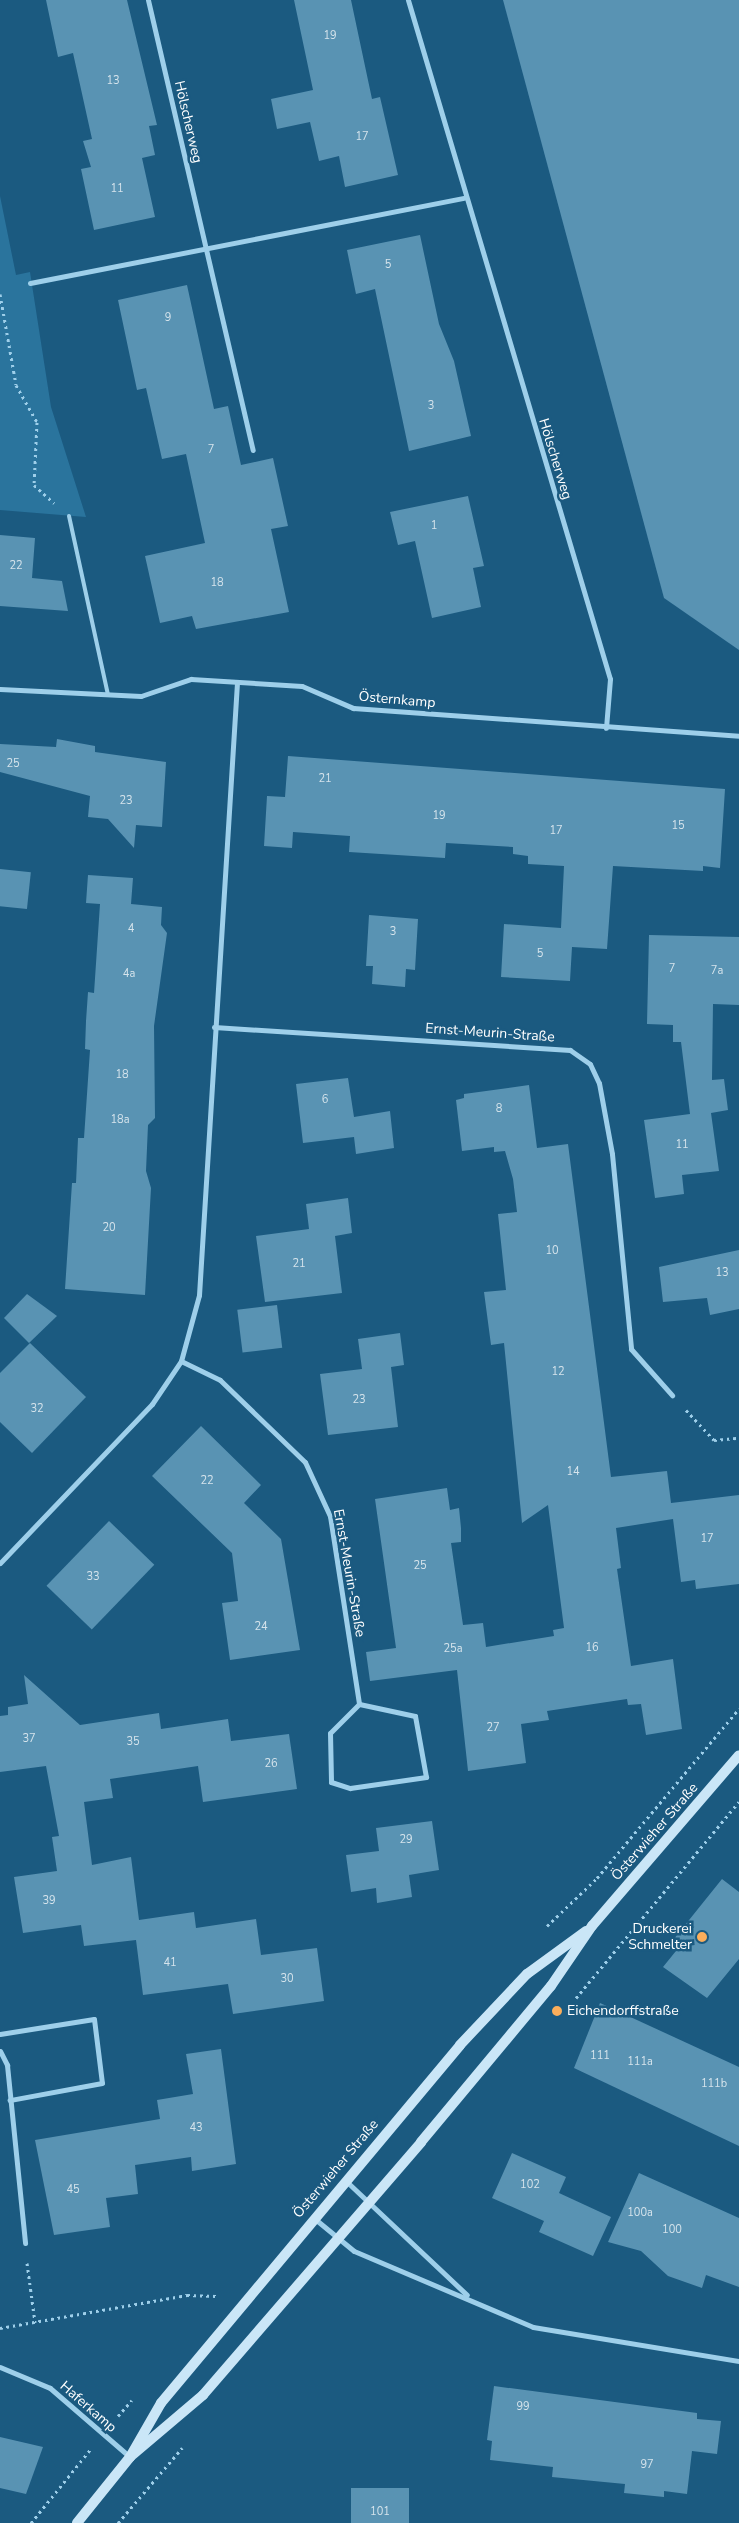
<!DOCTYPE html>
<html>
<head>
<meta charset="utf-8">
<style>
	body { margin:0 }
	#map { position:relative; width:739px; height:2523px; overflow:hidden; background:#1b5a80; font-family:"Nunito Sans",sans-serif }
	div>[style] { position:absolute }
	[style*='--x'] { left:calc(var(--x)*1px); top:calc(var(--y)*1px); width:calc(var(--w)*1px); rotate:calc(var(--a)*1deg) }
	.green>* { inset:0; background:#2a749d }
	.building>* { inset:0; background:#5993b3; transform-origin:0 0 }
	.path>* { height:3px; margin-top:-1.5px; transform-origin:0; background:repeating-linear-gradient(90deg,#9ecfea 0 2.5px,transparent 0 6.5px) }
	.lane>* { height:4px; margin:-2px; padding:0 2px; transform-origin:2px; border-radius:2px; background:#9ecfea }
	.street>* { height:5px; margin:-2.5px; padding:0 2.5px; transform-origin:2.5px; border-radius:2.5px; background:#9ecfea }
	.secondary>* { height:10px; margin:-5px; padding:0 5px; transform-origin:5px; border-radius:5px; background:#cae6f7 }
	.dots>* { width:14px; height:14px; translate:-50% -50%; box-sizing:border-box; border:2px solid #1b5a80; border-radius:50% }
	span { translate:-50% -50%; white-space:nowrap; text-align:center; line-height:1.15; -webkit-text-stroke:5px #1b5a80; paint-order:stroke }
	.number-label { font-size:11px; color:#d6e4ec }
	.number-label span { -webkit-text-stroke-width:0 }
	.street-label { font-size:14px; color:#fff }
	.poi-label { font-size:14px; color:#fff }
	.right { translate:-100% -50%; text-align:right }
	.left { translate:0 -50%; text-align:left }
</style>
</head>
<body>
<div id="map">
	<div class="green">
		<i style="clip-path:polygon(0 196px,16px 275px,30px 272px,51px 407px,86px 517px,0 510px)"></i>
	</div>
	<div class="building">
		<i style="clip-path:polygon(46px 0,127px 0,157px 125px,149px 126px,155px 155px,142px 158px,155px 217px,94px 230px,81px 169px,91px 167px,83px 141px,92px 139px,73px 53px,58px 57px)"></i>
		<i style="clip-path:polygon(294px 0,351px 0,372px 99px,380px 97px,398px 175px,345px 187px,339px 156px,319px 161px,310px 122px,277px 129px,271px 99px,313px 90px)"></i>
		<i style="clip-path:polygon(503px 0,739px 0,739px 650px,664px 598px)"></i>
		<i style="clip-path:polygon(420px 235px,439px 324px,454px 361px,471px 436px,409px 451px,375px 289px,356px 294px,347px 250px)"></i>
		<i style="clip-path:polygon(187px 285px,214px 409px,228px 406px,241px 465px,273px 458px,288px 526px,271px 529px,289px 612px,196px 629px,192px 616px,160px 623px,145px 556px,205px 543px,186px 454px,162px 459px,146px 388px,137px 390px,118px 300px)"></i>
		<i style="clip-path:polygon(468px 496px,484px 566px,473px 568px,481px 607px,432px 618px,415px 541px,398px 545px,390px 512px)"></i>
		<i style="clip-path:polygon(0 535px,35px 538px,32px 578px,62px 581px,68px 611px,0 606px)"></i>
		<i style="clip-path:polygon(57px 739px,95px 746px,95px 752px,166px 762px,162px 827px,136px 825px,134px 848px,108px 819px,88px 817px,90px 796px,0 772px,0 744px,56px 747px)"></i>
		<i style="clip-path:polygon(288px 756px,725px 789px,720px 868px,703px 866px,703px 871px,613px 866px,607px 949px,572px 947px,570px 981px,501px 977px,504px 924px,561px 928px,564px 866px,528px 864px,528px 856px,513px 854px,513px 847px,446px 843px,445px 858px,349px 852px,350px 836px,293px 832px,292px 848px,264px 846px,267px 796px,285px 797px)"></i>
		<i style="left:0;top:869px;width:31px;height:37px;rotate:6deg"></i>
		<i style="clip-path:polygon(88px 875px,133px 878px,131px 904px,162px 907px,161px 925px,167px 933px,154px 1026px,155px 1118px,148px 1125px,146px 1171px,151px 1188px,145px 1295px,65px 1289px,72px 1183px,76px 1183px,78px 1138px,84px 1138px,90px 1050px,85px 1049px,86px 1021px,88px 992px,94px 993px,100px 904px,86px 903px)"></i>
		<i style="clip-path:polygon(369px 915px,418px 919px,415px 970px,406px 969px,405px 987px,372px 984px,373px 966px,366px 966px)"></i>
		<i style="clip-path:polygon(649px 935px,739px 937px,739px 1005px,713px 1004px,712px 1080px,724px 1079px,728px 1110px,711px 1113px,719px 1171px,682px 1175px,684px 1194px,655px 1198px,644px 1120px,690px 1114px,681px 1042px,673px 1042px,673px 1025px,647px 1024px)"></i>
		<i style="clip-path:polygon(348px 1078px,354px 1117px,390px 1111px,394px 1148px,356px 1154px,354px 1137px,303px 1143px,296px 1084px)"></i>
		<i style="clip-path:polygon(529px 1085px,537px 1148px,568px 1144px,611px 1477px,667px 1471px,671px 1503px,739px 1495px,739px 1584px,696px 1589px,695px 1580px,681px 1582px,673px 1519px,616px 1528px,621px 1568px,617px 1569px,631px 1666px,673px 1659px,682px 1729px,646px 1735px,641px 1704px,628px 1705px,627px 1699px,547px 1711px,549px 1720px,521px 1724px,526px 1763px,468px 1771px,457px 1670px,370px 1681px,366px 1652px,396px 1648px,375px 1499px,447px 1488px,450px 1510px,459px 1508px,461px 1528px,461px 1542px,451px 1543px,463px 1625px,483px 1623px,486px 1647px,554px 1636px,553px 1630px,564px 1628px,548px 1505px,522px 1523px,504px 1343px,491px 1345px,484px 1292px,506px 1290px,498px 1214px,517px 1212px,513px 1179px,505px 1151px,494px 1152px,494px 1147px,462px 1151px,456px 1100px,464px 1098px,464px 1094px)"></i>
		<i style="clip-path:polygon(348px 1198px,352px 1233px,335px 1236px,342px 1293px,265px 1302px,256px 1236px,309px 1229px,306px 1204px)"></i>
		<i style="clip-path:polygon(739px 1250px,739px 1309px,710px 1315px,707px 1298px,663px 1302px,659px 1267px)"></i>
		<i style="clip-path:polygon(27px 1294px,57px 1316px,29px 1343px,4px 1318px)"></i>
		<i style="left:277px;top:1305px;width:43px;height:40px;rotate:83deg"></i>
		<i style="clip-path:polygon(400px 1333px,404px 1365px,391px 1367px,398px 1427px,328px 1435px,320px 1374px,362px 1369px,358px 1339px)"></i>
		<i style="clip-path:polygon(30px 1343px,86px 1397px,32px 1453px,0 1422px,0 1373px)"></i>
		<i style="clip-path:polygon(201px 1426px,261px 1485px,244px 1503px,281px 1539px,300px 1650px,230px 1660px,222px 1603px,238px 1601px,232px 1553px,152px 1476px)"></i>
		<i style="left:109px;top:1521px;width:63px;height:90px;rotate:44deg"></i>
		<i style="clip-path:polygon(24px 1675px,80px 1725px,159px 1713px,161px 1729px,228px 1719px,231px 1741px,289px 1734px,297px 1789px,203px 1802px,198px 1766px,110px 1779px,113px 1798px,84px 1802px,92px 1865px,131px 1857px,139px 1920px,194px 1912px,196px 1928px,256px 1919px,261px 1955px,317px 1948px,324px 2001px,233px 2014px,228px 1984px,143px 1995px,136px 1940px,84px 1946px,81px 1925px,23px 1933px,14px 1877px,57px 1871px,52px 1837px,59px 1836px,46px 1766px,0 1772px,0 1716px,8px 1715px,8px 1707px,28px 1704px)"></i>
		<i style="clip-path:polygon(432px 1821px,439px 1870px,409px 1875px,412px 1897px,377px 1903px,376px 1888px,351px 1892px,346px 1855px,379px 1851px,376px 1828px)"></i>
		<i style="clip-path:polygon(722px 1879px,739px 1892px,739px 1959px,707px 1998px,663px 1967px,680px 1946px,673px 1940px)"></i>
		<i style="clip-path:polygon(600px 2003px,739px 2067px,739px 2146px,574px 2068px)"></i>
		<i style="clip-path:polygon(221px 2049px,236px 2164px,192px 2171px,191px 2157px,135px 2165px,138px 2194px,106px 2198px,110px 2227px,54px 2235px,35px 2140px,160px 2119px,157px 2100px,193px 2094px,186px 2054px)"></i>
		<i style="clip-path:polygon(512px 2153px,566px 2177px,559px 2193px,611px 2217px,593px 2256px,539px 2232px,544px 2221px,492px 2198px)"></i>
		<i style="clip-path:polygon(639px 2173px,739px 2218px,739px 2287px,706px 2275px,702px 2288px,668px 2276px,641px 2251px,608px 2242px)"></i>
		<i style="clip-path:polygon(494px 2386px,697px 2413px,697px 2419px,721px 2421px,717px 2454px,692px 2451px,687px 2494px,664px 2491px,664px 2497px,624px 2493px,625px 2484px,552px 2477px,553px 2467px,490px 2460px,492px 2441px,487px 2440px)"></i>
		<i style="clip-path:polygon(0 2437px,43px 2447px,26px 2494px,0 2488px)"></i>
		<i style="left:351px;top:2488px;width:58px;height:35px"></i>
	</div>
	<div class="path">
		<i style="--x:0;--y:294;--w:92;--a:80"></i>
		<i style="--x:16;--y:385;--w:43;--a:60.4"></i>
		<i style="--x:37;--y:422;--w:63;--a:92.7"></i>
		<i style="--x:34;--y:485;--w:27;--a:42"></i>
		<i style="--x:686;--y:1410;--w:41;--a:47"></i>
		<i style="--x:714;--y:1440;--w:25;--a:-5"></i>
		<i style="--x:547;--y:1926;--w:69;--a:-43.8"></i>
		<i style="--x:597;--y:1878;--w:221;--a:-50"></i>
		<i style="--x:576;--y:1998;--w:255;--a:-50.3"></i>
		<i style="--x:27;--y:2263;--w:60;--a:82.3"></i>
		<i style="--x:0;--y:2328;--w:190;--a:-10"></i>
		<i style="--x:187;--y:2295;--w:29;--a:2"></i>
		<i style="--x:118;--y:2416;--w:21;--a:-49"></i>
		<i style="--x:31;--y:2523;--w:94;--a:-51.1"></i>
		<i style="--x:118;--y:2523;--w:99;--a:-49.5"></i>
	</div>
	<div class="lane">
		<i style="--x:69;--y:516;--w:183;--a:77.7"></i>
	</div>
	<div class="street">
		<i style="--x:148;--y:0;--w:462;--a:76.9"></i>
		<i style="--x:408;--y:0;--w:708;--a:73.43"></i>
		<i style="--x:610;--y:679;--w:49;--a:94.7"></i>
		<i style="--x:30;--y:283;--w:442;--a:-11.1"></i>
		<i style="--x:0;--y:689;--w:141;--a:2.8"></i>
		<i style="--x:141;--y:696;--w:53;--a:-18.8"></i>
		<i style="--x:191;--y:679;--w:111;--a:3.6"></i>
		<i style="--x:302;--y:686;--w:56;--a:23.3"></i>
		<i style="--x:353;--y:708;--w:387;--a:4.1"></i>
		<i style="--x:214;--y:1027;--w:357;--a:3.7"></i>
		<i style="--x:570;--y:1050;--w:24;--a:35"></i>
		<i style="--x:590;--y:1064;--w:21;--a:65"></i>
		<i style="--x:599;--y:1083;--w:72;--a:79.6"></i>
		<i style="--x:612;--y:1154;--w:196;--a:84.4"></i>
		<i style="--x:631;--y:1349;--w:62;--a:48.3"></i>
		<i style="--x:181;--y:1361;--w:43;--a:26"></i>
		<i style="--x:220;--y:1380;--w:118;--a:44"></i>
		<i style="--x:305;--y:1462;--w:60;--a:65.2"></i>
		<i style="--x:330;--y:1516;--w:190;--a:81.2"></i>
		<i style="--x:359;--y:1704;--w:41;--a:135"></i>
		<i style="--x:330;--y:1733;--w:49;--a:88.8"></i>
		<i style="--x:331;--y:1782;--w:20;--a:18"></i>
		<i style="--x:350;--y:1788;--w:77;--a:-8.2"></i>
		<i style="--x:426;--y:1777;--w:62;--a:-100.2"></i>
		<i style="--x:415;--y:1716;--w:57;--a:-167.9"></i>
		<i style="--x:0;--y:1563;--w:220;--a:-46.3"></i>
		<i style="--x:152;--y:1404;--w:52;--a:-56"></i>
		<i style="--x:181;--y:1361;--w:68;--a:-74.7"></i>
		<i style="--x:199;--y:1295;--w:613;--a:-86.45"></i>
		<i style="--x:0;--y:2034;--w:95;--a:-9.1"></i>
		<i style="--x:94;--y:2019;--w:64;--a:82.9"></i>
		<i style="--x:102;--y:2083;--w:94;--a:169.5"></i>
		<i style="--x:0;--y:2051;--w:16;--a:63"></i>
		<i style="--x:7;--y:2065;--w:179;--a:84.2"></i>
		<i style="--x:346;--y:2181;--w:166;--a:43.3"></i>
		<i style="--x:315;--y:2219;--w:50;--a:39.4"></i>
		<i style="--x:354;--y:2251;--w:194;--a:23"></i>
		<i style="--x:533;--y:2327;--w:209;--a:9.4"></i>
		<i style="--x:0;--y:2367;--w:54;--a:22.8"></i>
		<i style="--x:50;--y:2388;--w:106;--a:40.8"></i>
	</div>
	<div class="secondary">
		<i style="--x:130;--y:2457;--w:96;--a:-40.3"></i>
		<i style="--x:203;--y:2395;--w:334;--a:-49.2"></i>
		<i style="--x:421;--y:2142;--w:203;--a:-50.2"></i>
		<i style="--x:551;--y:1986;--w:73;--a:-55.7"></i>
		<i style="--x:592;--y:1926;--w:225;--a:-49.3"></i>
		<i style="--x:77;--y:2523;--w:85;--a:-51.2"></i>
		<i style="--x:130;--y:2457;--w:62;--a:-60.1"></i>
		<i style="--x:161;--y:2403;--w:466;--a:-50.1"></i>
		<i style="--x:460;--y:2045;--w:98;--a:-46.7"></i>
		<i style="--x:527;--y:1974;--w:73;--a:-36.1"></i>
	</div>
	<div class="dots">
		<i style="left:702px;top:1937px;background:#fbae5b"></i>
		<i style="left:557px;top:2011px;background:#fbae5b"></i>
	</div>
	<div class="number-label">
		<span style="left:330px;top:36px">19</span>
		<span style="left:113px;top:81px">13</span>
		<span style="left:362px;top:137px">17</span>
		<span style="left:117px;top:189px">11</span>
		<span style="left:388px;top:265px">5</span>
		<span style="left:168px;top:318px">9</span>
		<span style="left:431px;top:406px">3</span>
		<span style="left:211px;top:450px">7</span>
		<span style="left:434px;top:526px">1</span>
		<span style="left:16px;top:566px">22</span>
		<span style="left:217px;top:583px">18</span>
		<span style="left:13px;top:764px">25</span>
		<span style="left:325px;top:779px">21</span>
		<span style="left:126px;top:801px">23</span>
		<span style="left:439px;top:816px">19</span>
		<span style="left:678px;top:826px">15</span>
		<span style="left:556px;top:831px">17</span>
		<span style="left:131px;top:929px">4</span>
		<span style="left:393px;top:932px">3</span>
		<span style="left:540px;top:954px">5</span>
		<span style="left:672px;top:969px">7</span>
		<span style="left:717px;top:971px">7a</span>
		<span style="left:129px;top:974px">4a</span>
		<span style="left:122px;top:1075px">18</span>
		<span style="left:325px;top:1100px">6</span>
		<span style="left:499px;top:1109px">8</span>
		<span style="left:120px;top:1120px">18a</span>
		<span style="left:682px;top:1145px">11</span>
		<span style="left:109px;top:1228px">20</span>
		<span style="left:552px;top:1251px">10</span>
		<span style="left:299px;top:1264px">21</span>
		<span style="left:722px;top:1273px">13</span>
		<span style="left:558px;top:1372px">12</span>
		<span style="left:359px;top:1400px">23</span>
		<span style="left:37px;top:1409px">32</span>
		<span style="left:573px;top:1472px">14</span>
		<span style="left:207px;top:1481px">22</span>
		<span style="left:707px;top:1539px">17</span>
		<span style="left:420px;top:1566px">25</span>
		<span style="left:93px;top:1577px">33</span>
		<span style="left:261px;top:1627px">24</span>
		<span style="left:592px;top:1648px">16</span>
		<span style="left:453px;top:1649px">25a</span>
		<span style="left:493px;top:1728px">27</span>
		<span style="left:29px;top:1739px">37</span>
		<span style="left:133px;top:1742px">35</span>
		<span style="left:271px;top:1764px">26</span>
		<span style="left:406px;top:1840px">29</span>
		<span style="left:49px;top:1901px">39</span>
		<span style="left:170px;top:1963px">41</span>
		<span style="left:287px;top:1979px">30</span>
		<span style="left:600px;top:2056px">111</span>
		<span style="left:640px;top:2062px">111a</span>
		<span style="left:714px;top:2084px">111b</span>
		<span style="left:196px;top:2128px">43</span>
		<span style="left:530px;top:2185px">102</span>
		<span style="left:73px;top:2190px">45</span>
		<span style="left:640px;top:2213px">100a</span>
		<span style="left:672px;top:2230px">100</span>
		<span style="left:523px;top:2407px">99</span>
		<span style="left:647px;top:2465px">97</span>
		<span style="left:380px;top:2512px">101</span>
	</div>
	<div class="street-label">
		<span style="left:188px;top:122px;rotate:77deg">Hölscherweg</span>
		<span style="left:555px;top:459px;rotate:73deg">Hölscherweg</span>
		<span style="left:397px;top:700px;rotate:5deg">Östernkamp</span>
		<span style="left:490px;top:1033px;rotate:4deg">Ernst-Meurin-Straße</span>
		<span style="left:349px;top:1573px;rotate:80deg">Ernst-Meurin-Straße</span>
		<span style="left:655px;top:1832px;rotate:-49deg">Österwieher Straße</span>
		<span style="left:336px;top:2169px;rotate:-50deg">Österwieher Straße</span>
		<span style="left:88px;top:2407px;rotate:41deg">Haferkamp</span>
	</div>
	<div class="poi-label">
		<span class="right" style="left:692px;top:1937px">Druckerei<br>Schmelter</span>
		<span class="left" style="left:567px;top:2011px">Eichendorffstraße</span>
	</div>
</div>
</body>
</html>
